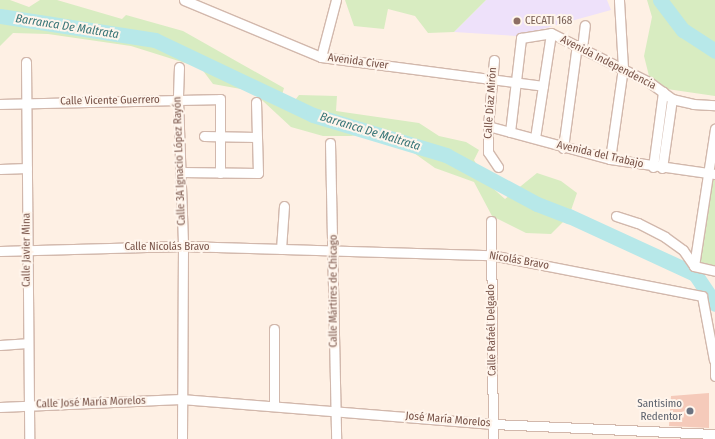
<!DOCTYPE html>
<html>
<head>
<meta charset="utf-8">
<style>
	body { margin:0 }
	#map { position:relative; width:715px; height:439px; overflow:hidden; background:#fef0e4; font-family:"Fira Sans Condensed",sans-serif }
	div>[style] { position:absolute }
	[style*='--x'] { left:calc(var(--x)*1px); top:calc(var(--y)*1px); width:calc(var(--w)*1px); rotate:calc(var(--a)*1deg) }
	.education>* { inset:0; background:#eee1fa }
	.green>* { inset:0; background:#d8ecc1 }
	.river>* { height:15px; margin:-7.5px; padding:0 7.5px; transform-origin:7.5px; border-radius:7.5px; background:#b7e8e9 }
	.building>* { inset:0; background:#f5caba }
	.roads { filter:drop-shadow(1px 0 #d2b8ac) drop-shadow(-1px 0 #d2b8ac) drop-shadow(0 1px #d2b8ac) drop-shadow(0 -1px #d2b8ac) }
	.minor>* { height:9px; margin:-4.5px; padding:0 4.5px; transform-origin:4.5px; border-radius:4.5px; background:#fff }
	.dots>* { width:11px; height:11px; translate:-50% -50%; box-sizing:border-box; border:2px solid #fff5ec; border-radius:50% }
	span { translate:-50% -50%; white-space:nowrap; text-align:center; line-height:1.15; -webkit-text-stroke:4px #fff5ec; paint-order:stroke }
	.education-label { font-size:11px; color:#785e54 }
	.left { translate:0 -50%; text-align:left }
	.street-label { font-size:11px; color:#785348 }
	.worship-label { font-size:11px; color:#5b616d }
	.right { translate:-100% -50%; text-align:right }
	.water-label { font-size:12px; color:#387577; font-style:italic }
</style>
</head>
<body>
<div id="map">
	<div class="education">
		<i style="clip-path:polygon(486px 0,607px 0,611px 10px,517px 36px,454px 32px)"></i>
	</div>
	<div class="green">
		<i style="clip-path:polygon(0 0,10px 0,29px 7px,40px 0,57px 0,122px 19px,126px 15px,183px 31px,284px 88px,282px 95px,292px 104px,299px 95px,337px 96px,336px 111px,419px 123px,439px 136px,466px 142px,479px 150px,474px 160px,488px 184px,505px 199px,537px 173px,561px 181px,577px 193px,569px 216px,551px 234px,526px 233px,492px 216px,474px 182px,435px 168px,383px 131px,351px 136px,323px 136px,291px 127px,252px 91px,213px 84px,201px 68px,131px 46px,48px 34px,13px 33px,0 46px)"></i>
		<i style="clip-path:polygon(345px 0,486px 0,454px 32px,428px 33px,415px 16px,388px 9px,384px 29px,354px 26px)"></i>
		<i style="clip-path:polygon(647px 0,715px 0,715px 96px,667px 89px,650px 80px,644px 56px,652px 17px)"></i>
		<i style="clip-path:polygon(711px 179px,715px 179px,715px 266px,699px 263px)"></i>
	</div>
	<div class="river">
		<i style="--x:660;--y:0;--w:38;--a:53"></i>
		<i style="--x:683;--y:30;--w:38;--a:33"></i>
		<i style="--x:0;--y:16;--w:157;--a:8.8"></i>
		<i style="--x:155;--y:40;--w:175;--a:25.4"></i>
		<i style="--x:313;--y:115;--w:139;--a:16.7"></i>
		<i style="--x:446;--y:155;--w:103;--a:28.3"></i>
		<i style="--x:537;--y:204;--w:34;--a:21"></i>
		<i style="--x:569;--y:216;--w:139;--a:24.7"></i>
		<i style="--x:695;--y:274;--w:36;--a:56"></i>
	</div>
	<div class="building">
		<i style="clip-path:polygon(709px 393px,709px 428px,669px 426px,671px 396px)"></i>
	</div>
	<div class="roads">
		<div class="minor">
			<i style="--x:184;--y:0;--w:148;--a:22.6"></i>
			<i style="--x:321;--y:57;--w:224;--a:7.4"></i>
			<i style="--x:582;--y:48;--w:23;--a:-83"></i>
			<i style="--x:321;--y:57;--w:59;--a:-75.3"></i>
			<i style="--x:494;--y:60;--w:66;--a:95.2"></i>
			<i style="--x:488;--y:126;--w:26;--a:90"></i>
			<i style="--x:488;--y:152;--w:18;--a:56"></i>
			<i style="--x:26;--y:62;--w:377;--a:89.5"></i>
			<i style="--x:179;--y:67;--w:33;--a:92"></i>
			<i style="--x:178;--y:100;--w:146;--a:88"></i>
			<i style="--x:183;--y:246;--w:193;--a:90.3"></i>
			<i style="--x:0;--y:104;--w:220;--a:-1.3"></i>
			<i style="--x:220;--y:99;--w:74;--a:90"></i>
			<i style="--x:488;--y:126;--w:126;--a:15.1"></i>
			<i style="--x:610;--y:159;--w:106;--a:8.1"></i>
			<i style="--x:510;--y:132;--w:95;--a:-83.3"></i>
			<i style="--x:521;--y:38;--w:30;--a:-9"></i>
			<i style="--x:551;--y:33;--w:110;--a:26.6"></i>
			<i style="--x:649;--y:82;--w:29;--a:36"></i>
			<i style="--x:672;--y:99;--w:22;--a:13"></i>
			<i style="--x:693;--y:104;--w:22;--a:3"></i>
			<i style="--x:204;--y:136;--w:52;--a:1.1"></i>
			<i style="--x:535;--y:138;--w:106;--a:-81.3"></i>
			<i style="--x:330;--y:143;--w:296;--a:88.8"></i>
			<i style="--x:563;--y:148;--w:104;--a:-82.3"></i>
			<i style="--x:610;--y:159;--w:92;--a:-81.9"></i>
			<i style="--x:623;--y:68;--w:68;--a:-93.4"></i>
			<i style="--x:653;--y:167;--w:76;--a:-82.4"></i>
			<i style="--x:662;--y:168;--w:70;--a:-81.8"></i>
			<i style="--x:0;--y:169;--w:27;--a:-2"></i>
			<i style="--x:181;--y:172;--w:77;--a:0.7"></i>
			<i style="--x:258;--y:173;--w:71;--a:-91.6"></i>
			<i style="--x:616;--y:216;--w:23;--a:18"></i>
			<i style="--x:638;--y:223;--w:30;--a:27"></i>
			<i style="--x:665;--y:237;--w:22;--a:36"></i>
			<i style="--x:683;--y:250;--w:19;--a:55"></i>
			<i style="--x:491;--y:221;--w:218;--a:89.5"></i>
			<i style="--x:281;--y:249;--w:43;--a:-86"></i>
			<i style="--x:0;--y:251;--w:183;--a:-1.6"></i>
			<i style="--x:183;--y:246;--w:308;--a:1.7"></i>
			<i style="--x:491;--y:255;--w:215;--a:11"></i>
			<i style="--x:702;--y:296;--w:65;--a:79.4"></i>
			<i style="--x:694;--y:266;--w:139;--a:-81.3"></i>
			<i style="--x:694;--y:266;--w:22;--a:13"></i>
			<i style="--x:274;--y:329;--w:76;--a:90"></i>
			<i style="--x:0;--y:345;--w:27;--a:-4"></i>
			<i style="--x:715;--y:358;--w:18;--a:90"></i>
			<i style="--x:0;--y:407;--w:181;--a:-2.5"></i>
			<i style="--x:181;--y:399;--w:313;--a:4.6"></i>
			<i style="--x:493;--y:424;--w:222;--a:2.6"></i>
		</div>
	</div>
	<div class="dots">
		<i style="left:517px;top:21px;background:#8d6e63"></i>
		<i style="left:690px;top:411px;background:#6b7280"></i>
	</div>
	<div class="education-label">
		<span class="left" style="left:525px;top:21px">CECATI 168</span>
	</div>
	<div class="street-label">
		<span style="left:358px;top:62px;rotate:8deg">Avenida Civer</span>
		<span style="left:608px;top:63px;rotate:27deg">Avenida Independencia</span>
		<span style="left:110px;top:101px;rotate:-1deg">Calle Vicente Guerrero</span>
		<span style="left:491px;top:103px;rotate:-86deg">Calle Díaz Mirón</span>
		<span style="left:600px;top:155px;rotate:13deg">Avenida del Trabajo</span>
		<span style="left:180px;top:161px;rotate:-92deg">Calle 3A Ignacio López Rayón</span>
		<span style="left:167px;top:247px">Calle Nicolás Bravo</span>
		<span style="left:27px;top:250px;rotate:-90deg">Calle Javier Mina</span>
		<span style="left:519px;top:261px;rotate:10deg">Nicolás Bravo</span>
		<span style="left:334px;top:291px;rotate:-90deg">Calle Mártires de Chicago</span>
		<span style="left:492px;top:330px;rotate:-91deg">Calle Rafaél Delgado</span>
		<span style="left:91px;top:403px;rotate:-2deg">Calle José María Morelos</span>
		<span style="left:448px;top:420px;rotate:5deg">José María Morelos</span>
	</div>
	<div class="worship-label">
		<span class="right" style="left:682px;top:411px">Santisimo<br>Redentor</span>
	</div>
	<div class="water-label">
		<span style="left:67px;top:27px;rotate:9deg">Barranca De Maltrata</span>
		<span style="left:370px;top:132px;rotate:17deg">Barranca De Maltrata</span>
	</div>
</div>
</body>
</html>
